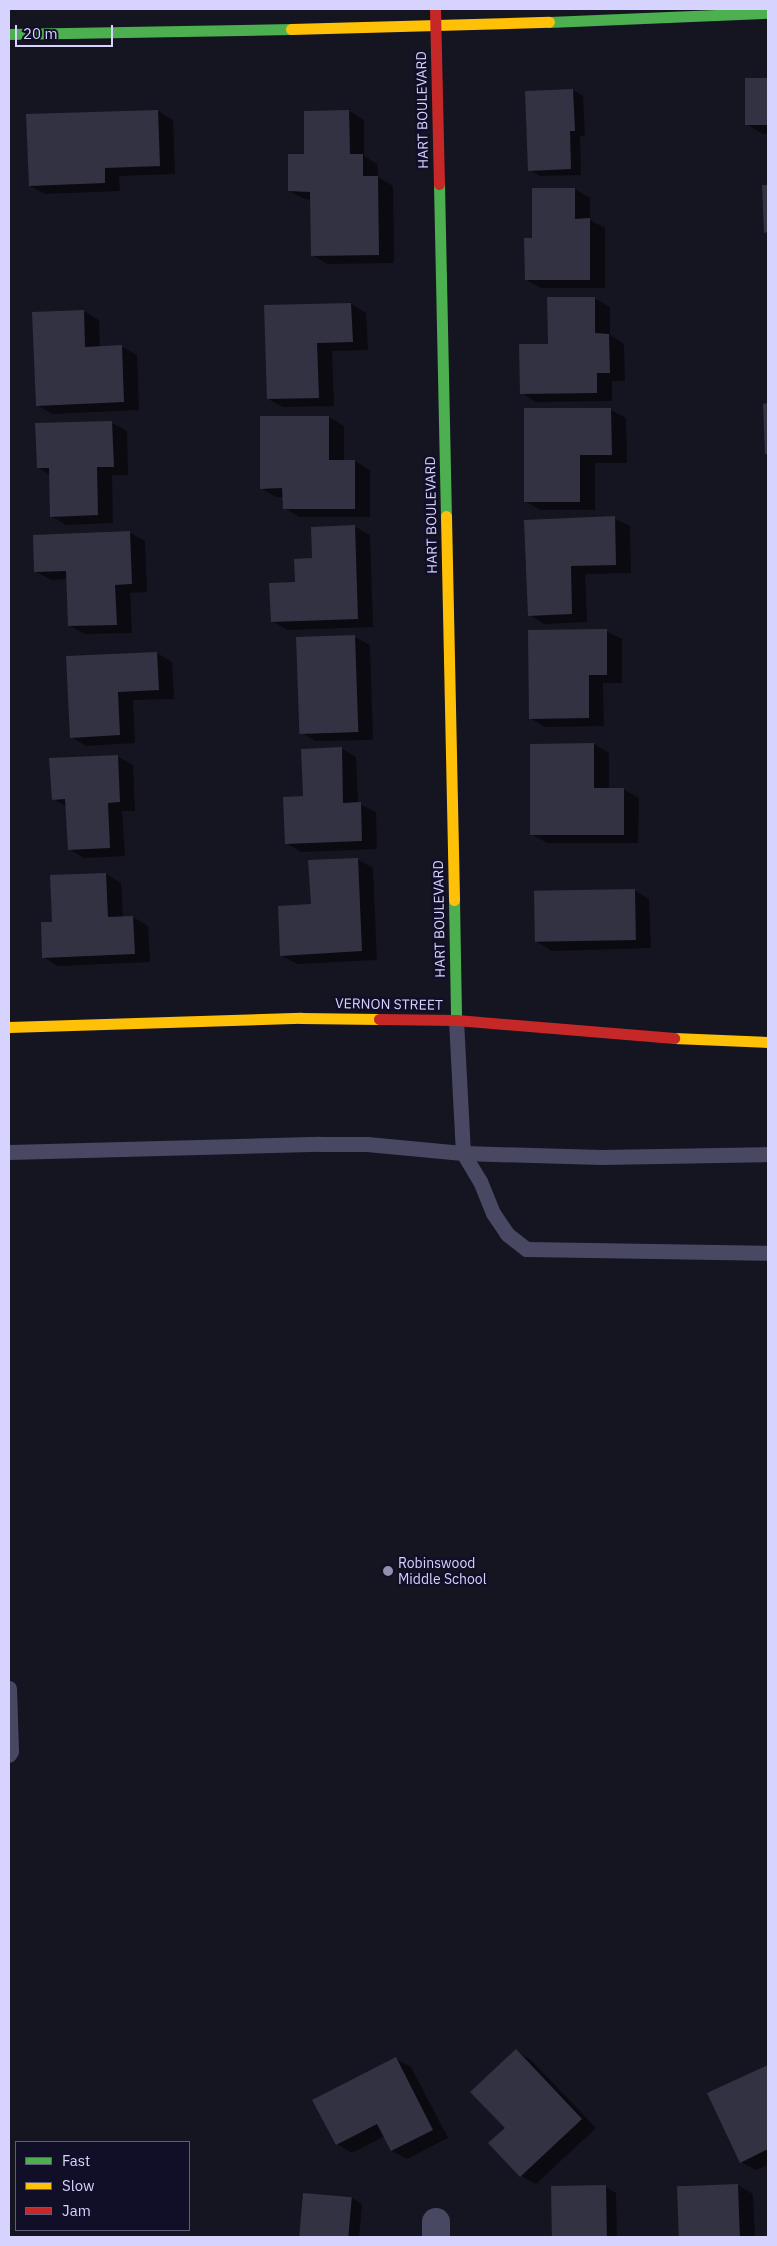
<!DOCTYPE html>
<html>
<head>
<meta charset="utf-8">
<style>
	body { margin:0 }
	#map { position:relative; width:777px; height:2246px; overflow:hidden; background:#151421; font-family:"IBM Plex Sans",sans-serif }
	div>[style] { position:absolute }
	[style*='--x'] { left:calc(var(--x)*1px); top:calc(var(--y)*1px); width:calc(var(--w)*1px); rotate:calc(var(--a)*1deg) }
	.shadow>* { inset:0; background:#0007 }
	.building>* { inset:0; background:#333243; transform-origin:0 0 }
	.lane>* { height:15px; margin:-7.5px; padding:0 7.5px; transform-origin:7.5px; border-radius:7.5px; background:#484862 }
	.street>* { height:28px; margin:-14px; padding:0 14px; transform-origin:14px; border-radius:14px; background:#484862 }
	.fast>* { height:11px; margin:-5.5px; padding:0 5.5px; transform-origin:5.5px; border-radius:5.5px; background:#4caf50 }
	.slow>* { height:11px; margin:-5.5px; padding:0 5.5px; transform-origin:5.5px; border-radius:5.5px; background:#ffc107 }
	.jam>* { height:11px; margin:-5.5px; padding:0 5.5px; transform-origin:5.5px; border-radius:5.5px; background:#c62828 }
	.dots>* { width:14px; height:14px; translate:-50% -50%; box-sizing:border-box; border:2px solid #110e27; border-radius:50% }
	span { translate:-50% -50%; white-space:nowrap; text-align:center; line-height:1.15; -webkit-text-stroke:4.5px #110e27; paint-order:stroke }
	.street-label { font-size:14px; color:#d6d3ff }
	.poi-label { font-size:14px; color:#d6d3ff }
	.left { translate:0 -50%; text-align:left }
	.frame { position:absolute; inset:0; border:10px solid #d6d3ff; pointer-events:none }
	.legend { position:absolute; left:15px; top:2141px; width:175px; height:90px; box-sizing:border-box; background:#110e27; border:1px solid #605d7d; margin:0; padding:6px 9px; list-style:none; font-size:15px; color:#d6d3ff }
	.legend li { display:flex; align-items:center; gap:10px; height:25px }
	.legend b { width:25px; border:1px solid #605d7d }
	.scale { position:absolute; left:15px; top:25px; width:98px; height:22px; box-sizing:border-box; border:2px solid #d6d3ff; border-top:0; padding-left:6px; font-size:15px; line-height:18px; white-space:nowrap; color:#d6d3ff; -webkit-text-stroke:4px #110e27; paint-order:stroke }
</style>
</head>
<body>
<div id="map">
	<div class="shadow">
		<i style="clip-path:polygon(747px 80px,768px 80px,768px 134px,763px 134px,748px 125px)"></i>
		<i style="clip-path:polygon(573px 90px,583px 96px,585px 136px,580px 136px,581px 175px,540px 176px,529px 170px)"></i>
		<i style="clip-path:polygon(158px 111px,173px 120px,175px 174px,119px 176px,120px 191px,45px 194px,30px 186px)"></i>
		<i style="clip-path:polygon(349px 111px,364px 120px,364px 156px,377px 164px,378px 177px,393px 186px,394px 263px,327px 264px,312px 255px,311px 200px,305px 199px,289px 191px,305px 155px,305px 112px)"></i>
		<i style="clip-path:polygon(763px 186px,768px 186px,768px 234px,765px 232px)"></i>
		<i style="clip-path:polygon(575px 189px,590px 198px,590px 220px,605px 228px,605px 288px,541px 288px,526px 280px,533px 239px)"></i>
		<i style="clip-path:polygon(594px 298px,610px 307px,610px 335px,624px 344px,625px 381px,612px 381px,612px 401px,536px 402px,521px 393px)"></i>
		<i style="clip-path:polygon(351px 304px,366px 313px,368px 350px,332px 351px,334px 406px,283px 407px,268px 399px,265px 306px)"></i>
		<i style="clip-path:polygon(84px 311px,99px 320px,100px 347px,122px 347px,137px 355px,139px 410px,52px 414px,37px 405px)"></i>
		<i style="clip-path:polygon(765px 405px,768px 405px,768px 454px,766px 453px)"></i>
		<i style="clip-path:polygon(525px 410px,611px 410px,626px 418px,627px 463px,595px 463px,595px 510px,540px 510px,525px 501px)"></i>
		<i style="clip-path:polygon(329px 417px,344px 426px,344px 461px,355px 461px,370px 470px,370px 517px,299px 517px,284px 508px,284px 497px,276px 497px,261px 488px)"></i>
		<i style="clip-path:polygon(112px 423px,127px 431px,128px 475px,112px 475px,113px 523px,66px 525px,51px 516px,50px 475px,38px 468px)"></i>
		<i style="clip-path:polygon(614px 518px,630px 526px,631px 573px,585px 574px,587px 622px,544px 624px,529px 615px,525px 521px)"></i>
		<i style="clip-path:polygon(354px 526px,370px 535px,373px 627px,287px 630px,272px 621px,313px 559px)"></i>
		<i style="clip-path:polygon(130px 533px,145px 541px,147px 592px,130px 593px,132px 633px,85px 634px,70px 626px,68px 579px,51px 580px,35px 571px)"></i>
		<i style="clip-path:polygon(606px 631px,622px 639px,622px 683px,603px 683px,604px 726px,545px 727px,530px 718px)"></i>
		<i style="clip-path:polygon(355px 637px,370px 645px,373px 740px,315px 741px,300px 732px)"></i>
		<i style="clip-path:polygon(157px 653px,172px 662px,174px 699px,133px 700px,135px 743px,86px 746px,71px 737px)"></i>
		<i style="clip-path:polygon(594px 744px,609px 753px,609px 789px,623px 789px,639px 798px,638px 843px,547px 843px,531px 834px)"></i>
		<i style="clip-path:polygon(341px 748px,356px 757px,358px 803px,376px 812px,377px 849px,301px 852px,286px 843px,304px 797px)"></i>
		<i style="clip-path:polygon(117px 756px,133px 765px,135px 811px,122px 811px,125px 856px,84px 858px,69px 849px,67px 807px,53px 799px)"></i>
		<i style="clip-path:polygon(357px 859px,373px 868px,377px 960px,297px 964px,281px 955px,312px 906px)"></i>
		<i style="clip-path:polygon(106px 874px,121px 883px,123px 918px,133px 917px,148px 926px,150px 962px,58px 966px,43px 957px,54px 923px,52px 876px)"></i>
		<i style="clip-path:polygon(634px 890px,649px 899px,651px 948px,552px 951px,537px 942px)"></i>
		<i style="clip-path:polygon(516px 2051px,531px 2060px,596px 2128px,536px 2184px,521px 2176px)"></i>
		<i style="clip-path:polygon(396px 2059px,411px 2067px,448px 2138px,407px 2159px,392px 2151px,385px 2136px,352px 2153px,337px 2144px)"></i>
		<i style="clip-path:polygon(768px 2066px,768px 2165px,756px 2170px,741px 2162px,709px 2093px)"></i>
		<i style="clip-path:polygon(738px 2185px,753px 2194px,755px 2237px,680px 2237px,678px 2186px)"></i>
		<i style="clip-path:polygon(552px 2187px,606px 2187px,616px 2193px,617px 2237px,553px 2237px)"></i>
		<i style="clip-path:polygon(304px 2194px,352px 2198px,362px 2204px,359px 2237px,300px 2237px)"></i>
	</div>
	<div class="building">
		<i style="left:768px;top:78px;width:47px;height:23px;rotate:90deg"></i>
		<i style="clip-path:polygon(573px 89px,575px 131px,570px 131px,571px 169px,528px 171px,525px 91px)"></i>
		<i style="clip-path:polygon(158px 110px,160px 166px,105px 168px,105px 183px,29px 186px,26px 114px)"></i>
		<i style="clip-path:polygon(349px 110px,350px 154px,363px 154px,363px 176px,378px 176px,379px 255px,311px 256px,310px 192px,288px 191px,288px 154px,304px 154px,304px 111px)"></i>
		<i style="clip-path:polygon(762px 185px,768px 185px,768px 232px,764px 233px)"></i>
		<i style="clip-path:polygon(532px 188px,575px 188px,575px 219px,590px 218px,590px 280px,525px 280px,524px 238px,532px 238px)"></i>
		<i style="clip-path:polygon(547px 297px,595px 297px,595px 333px,609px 334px,610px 373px,597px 373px,597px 393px,520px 394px,519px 344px,548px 344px)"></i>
		<i style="clip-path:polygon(351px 303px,353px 342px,317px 343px,319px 398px,267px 399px,264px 305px)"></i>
		<i style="clip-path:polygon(84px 310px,85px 347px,122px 345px,124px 402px,36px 406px,32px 312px)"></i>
		<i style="clip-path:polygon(768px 403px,768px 454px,765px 454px,763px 404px)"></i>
		<i style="clip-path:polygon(524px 408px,611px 408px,612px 455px,580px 455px,580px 502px,524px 502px)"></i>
		<i style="clip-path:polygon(260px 416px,329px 416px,329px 460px,355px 460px,355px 509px,283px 509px,282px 488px,260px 489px)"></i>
		<i style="clip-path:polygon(112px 421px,114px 467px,97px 467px,98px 515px,50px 517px,49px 468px,37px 468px,35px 423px)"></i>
		<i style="clip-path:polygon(615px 516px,616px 565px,571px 566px,572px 614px,528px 616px,524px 520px)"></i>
		<i style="clip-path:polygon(355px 525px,358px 619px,271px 622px,269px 583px,295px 582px,294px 559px,312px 558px,311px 527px)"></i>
		<i style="clip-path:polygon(130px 531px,132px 584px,115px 585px,117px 625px,68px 626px,66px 571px,34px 572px,33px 535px)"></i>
		<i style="clip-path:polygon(607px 629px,607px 675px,589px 675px,589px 718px,529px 719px,528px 630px)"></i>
		<i style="left:355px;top:635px;width:97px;height:59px;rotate:88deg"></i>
		<i style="clip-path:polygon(157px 652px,159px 690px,118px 692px,120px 735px,70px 738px,66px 656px)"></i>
		<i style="clip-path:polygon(594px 743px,594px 788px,624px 788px,624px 835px,530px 835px,530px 744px)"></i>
		<i style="clip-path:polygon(342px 747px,343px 803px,361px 802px,362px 841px,285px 844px,283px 797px,303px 796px,301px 749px)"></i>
		<i style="clip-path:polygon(118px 755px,120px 802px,108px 803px,110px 848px,68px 850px,65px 799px,52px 800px,49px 758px)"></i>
		<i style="clip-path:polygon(358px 858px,362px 951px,280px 956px,278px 906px,311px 904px,308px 860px)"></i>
		<i style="clip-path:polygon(106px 873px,108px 917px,133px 916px,135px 954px,42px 958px,41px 922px,52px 922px,50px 875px)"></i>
		<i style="left:635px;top:889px;width:51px;height:101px;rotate:89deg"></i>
		<i style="clip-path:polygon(516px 2049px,582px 2119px,520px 2177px,488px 2143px,505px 2128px,470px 2092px)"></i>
		<i style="clip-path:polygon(396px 2057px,433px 2130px,391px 2151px,377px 2124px,336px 2145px,312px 2100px)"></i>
		<i style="clip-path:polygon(768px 2065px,768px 2149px,740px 2163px,707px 2093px)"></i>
		<i style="left:738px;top:2184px;width:53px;height:61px;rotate:88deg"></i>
		<i style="left:606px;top:2185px;width:52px;height:55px;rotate:89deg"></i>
		<i style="left:303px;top:2193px;width:49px;height:44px;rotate:5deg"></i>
	</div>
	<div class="lane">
		<i style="--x:456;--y:1020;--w:133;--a:87"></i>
		<i style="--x:463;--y:1153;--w:33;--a:59"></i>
		<i style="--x:480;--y:1181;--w:35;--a:68"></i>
		<i style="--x:493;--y:1213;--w:25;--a:56"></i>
		<i style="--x:507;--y:1234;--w:24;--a:38"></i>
		<i style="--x:526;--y:1249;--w:242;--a:0.9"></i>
		<i style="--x:9;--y:1152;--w:311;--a:-1.5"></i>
		<i style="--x:320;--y:1144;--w:47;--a:0"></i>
		<i style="--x:367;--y:1144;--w:96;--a:5.4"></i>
		<i style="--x:463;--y:1153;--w:138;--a:1.7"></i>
		<i style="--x:601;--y:1157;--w:167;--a:-1"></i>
		<i style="--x:9;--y:1688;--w:63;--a:88.2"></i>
		<i style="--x:11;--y:1751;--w:4;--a:117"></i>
	</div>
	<div class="street">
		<i style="--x:436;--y:2222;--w:15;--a:90"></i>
	</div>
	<div class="fast">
		<i style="--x:549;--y:22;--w:219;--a:-2.4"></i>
		<i style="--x:9;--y:34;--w:282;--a:-1"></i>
		<i style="--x:439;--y:184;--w:332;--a:88.8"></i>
		<i style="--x:454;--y:900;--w:120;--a:89"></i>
	</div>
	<div class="slow">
		<i style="--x:291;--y:29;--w:258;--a:-1.6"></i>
		<i style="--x:446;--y:516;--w:384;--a:88.8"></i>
		<i style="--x:9;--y:1027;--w:292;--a:-1.8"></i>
		<i style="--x:301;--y:1018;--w:78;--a:0.7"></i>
		<i style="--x:674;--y:1038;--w:94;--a:2.4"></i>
	</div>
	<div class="jam">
		<i style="--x:435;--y:9;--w:175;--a:88.7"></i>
		<i style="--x:379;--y:1019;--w:77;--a:0.7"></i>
		<i style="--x:456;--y:1020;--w:219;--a:4.7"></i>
	</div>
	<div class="dots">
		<i style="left:388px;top:1571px;background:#9290b1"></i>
	</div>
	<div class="street-label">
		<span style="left:422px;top:110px;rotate:-91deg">HART BOULEVARD</span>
		<span style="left:431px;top:515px;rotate:-91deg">HART BOULEVARD</span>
		<span style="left:439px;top:919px;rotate:-91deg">HART BOULEVARD</span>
		<span style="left:389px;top:1004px;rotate:1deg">VERNON STREET</span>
	</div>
	<div class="poi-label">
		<span class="left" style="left:398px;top:1571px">Robinswood<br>Middle School</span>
	</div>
	<div class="frame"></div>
	<ul class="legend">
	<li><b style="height:6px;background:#4caf50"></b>Fast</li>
	<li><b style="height:6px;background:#ffc107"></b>Slow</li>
	<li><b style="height:6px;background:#c62828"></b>Jam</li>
	</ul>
	<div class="scale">20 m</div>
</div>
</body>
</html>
